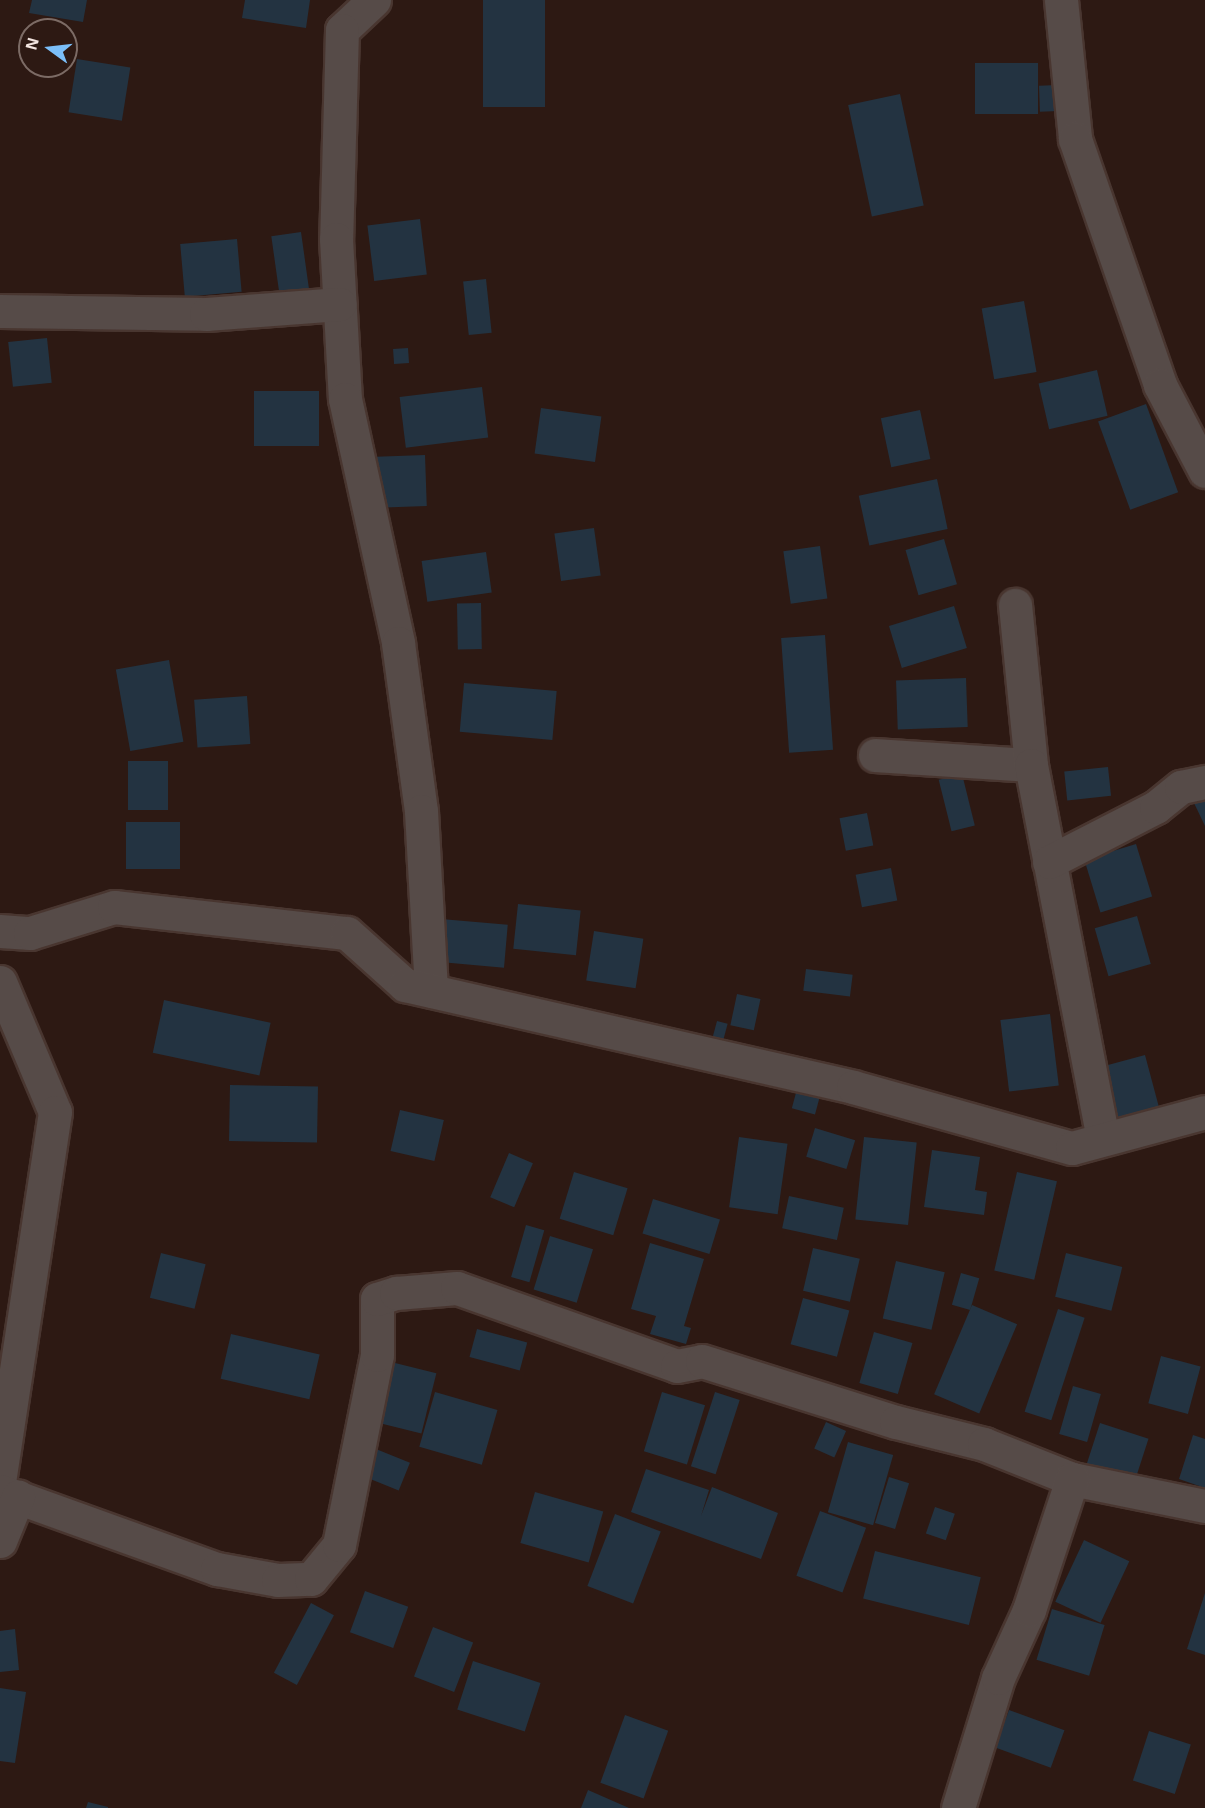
<!DOCTYPE html>
<html>
<head>
<meta charset="utf-8">
<style>
	body { margin:0 }
	#map { position:relative; width:1205px; height:1808px; overflow:hidden; background:#2d1913; font-family:Arial,sans-serif }
	div>[style] { position:absolute }
	[style*='--x'] { left:calc(var(--x)*1px); top:calc(var(--y)*1px); width:calc(var(--w)*1px); rotate:calc(var(--a)*1deg) }
	.building>* { inset:0; background:#233341; transform-origin:0 0 }
	.roads { filter:drop-shadow(2px 0 #493630) drop-shadow(-2px 0 #493630) drop-shadow(0 2px #493630) drop-shadow(0 -2px #493630) }
	.minor>* { height:33px; margin:-16.5px; padding:0 16.5px; transform-origin:16.5px; border-radius:16.5px; background:#564b48 }
	span { translate:-50% -50%; white-space:nowrap; text-align:center; line-height:1.15; -webkit-text-stroke:6px #2d1913; paint-order:stroke }
	.north { position:absolute; left:18px; top:18px; width:60px; height:60px; box-sizing:border-box; background:#2d1913; border:2px solid #7c6b65; border-radius:50%; rotate:285deg; font-size:16px; font-weight:700; line-height:24px; text-align:center; color:#f3e5e0 }
	.north::after { content:''; display:block; margin:auto; width:21px; height:27px; background:#7bbef8; clip-path:polygon(50% 0,100% 100%,50% 72%,0 100%) }
</style>
</head>
<body>
<div id="map">
	<div class="building">
		<i style="clip-path:polygon(32px 0,87px 0,83px 22px,29px 13px)"></i>
		<i style="clip-path:polygon(245px 0,310px 0,306px 28px,242px 18px)"></i>
		<i style="left:483px;top:0;width:62px;height:107px"></i>
		<i style="left:77px;top:59px;width:54px;height:54px;rotate:9deg"></i>
		<i style="left:975px;top:63px;width:63px;height:51px"></i>
		<i style="left:1058px;top:85px;width:26px;height:19px;rotate:88deg"></i>
		<i style="left:900px;top:94px;width:114px;height:53px;rotate:78deg"></i>
		<i style="left:420px;top:219px;width:56px;height:53px;rotate:83deg"></i>
		<i style="left:301px;top:232px;width:60px;height:30px;rotate:82deg"></i>
		<i style="left:237px;top:239px;width:53px;height:57px;rotate:85deg"></i>
		<i style="left:486px;top:279px;width:54px;height:23px;rotate:84deg"></i>
		<i style="left:1024px;top:301px;width:72px;height:43px;rotate:80deg"></i>
		<i style="left:47px;top:338px;width:45px;height:39px;rotate:84deg"></i>
		<i style="left:408px;top:348px;width:15px;height:15px;rotate:86deg"></i>
		<i style="left:1097px;top:370px;width:47px;height:60px;rotate:77deg"></i>
		<i style="left:482px;top:387px;width:51px;height:83px;rotate:83deg"></i>
		<i style="left:254px;top:391px;width:65px;height:55px"></i>
		<i style="left:1146px;top:404px;width:94px;height:51px;rotate:70deg"></i>
		<i style="left:541px;top:408px;width:61px;height:46px;rotate:8deg"></i>
		<i style="left:920px;top:410px;width:50px;height:40px;rotate:78deg"></i>
		<i style="left:425px;top:455px;width:51px;height:56px;rotate:88deg"></i>
		<i style="left:937px;top:479px;width:51px;height:80px;rotate:78deg"></i>
		<i style="left:594px;top:528px;width:48px;height:40px;rotate:82deg"></i>
		<i style="left:944px;top:539px;width:47px;height:40px;rotate:74deg"></i>
		<i style="left:820px;top:546px;width:53px;height:37px;rotate:82deg"></i>
		<i style="left:486px;top:552px;width:41px;height:65px;rotate:82deg"></i>
		<i style="left:481px;top:603px;width:46px;height:24px;rotate:89deg"></i>
		<i style="left:954px;top:606px;width:44px;height:68px;rotate:73deg"></i>
		<i style="left:825px;top:635px;width:115px;height:44px;rotate:86deg"></i>
		<i style="left:169px;top:660px;width:83px;height:54px;rotate:80deg"></i>
		<i style="left:966px;top:678px;width:49px;height:70px;rotate:88deg"></i>
		<i style="left:464px;top:683px;width:93px;height:49px;rotate:5deg"></i>
		<i style="left:247px;top:696px;width:48px;height:53px;rotate:86deg"></i>
		<i style="left:168px;top:761px;width:49px;height:40px;rotate:90deg"></i>
		<i style="left:1108px;top:767px;width:29px;height:44px;rotate:84deg"></i>
		<i style="left:962px;top:774px;width:53px;height:24px;rotate:76deg"></i>
		<i style="clip-path:polygon(1205px 798px,1205px 826px,1194px 803px)"></i>
		<i style="left:867px;top:813px;width:33px;height:28px;rotate:79deg"></i>
		<i style="left:126px;top:822px;width:54px;height:47px"></i>
		<i style="left:1136px;top:844px;width:55px;height:54px;rotate:73deg"></i>
		<i style="left:891px;top:868px;width:33px;height:36px;rotate:79deg"></i>
		<i style="left:518px;top:904px;width:63px;height:45px;rotate:6deg"></i>
		<i style="left:1137px;top:916px;width:50px;height:44px;rotate:74deg"></i>
		<i style="left:441px;top:919px;width:67px;height:43px;rotate:5deg"></i>
		<i style="left:594px;top:931px;width:50px;height:50px;rotate:9deg"></i>
		<i style="left:806px;top:969px;width:47px;height:22px;rotate:7deg"></i>
		<i style="left:737px;top:994px;width:24px;height:32px;rotate:12deg"></i>
		<i style="left:164px;top:1000px;width:109px;height:54px;rotate:12deg"></i>
		<i style="left:1050px;top:1014px;width:72px;height:50px;rotate:83deg"></i>
		<i style="left:717px;top:1021px;width:11px;height:20px;rotate:15deg"></i>
		<i style="left:1145px;top:1055px;width:53px;height:47px;rotate:75deg"></i>
		<i style="left:230px;top:1085px;width:88px;height:56px;rotate:1deg"></i>
		<i style="left:797px;top:1089px;width:24px;height:20px;rotate:15deg"></i>
		<i style="left:400px;top:1110px;width:45px;height:42px;rotate:13deg"></i>
		<i style="left:815px;top:1128px;width:42px;height:30px;rotate:17deg"></i>
		<i style="left:739px;top:1137px;width:49px;height:71px;rotate:8deg"></i>
		<i style="left:864px;top:1137px;width:53px;height:83px;rotate:6deg"></i>
		<i style="clip-path:polygon(932px 1150px,980px 1157px,975px 1190px,987px 1192px,984px 1215px,924px 1207px)"></i>
		<i style="left:509px;top:1153px;width:26px;height:48px;rotate:23deg"></i>
		<i style="left:574px;top:1172px;width:56px;height:49px;rotate:17deg"></i>
		<i style="left:1017px;top:1172px;width:41px;height:101px;rotate:13deg"></i>
		<i style="left:789px;top:1196px;width:56px;height:33px;rotate:12deg"></i>
		<i style="left:653px;top:1199px;width:70px;height:36px;rotate:17deg"></i>
		<i style="left:526px;top:1225px;width:19px;height:54px;rotate:16deg"></i>
		<i style="left:550px;top:1236px;width:45px;height:56px;rotate:17deg"></i>
		<i style="clip-path:polygon(650px 1243px,704px 1259px,684px 1326px,691px 1328px,686px 1344px,650px 1334px,656px 1316px,631px 1309px)"></i>
		<i style="left:813px;top:1248px;width:48px;height:44px;rotate:13deg"></i>
		<i style="left:161px;top:1253px;width:46px;height:46px;rotate:14deg"></i>
		<i style="left:1066px;top:1253px;width:58px;height:45px;rotate:14deg"></i>
		<i style="left:896px;top:1261px;width:50px;height:59px;rotate:13deg"></i>
		<i style="left:961px;top:1273px;width:19px;height:33px;rotate:16deg"></i>
		<i style="left:803px;top:1298px;width:48px;height:48px;rotate:15deg"></i>
		<i style="left:972px;top:1305px;width:49px;height:97px;rotate:23deg"></i>
		<i style="left:1058px;top:1309px;width:28px;height:108px;rotate:18deg"></i>
		<i style="left:477px;top:1329px;width:52px;height:29px;rotate:15deg"></i>
		<i style="left:874px;top:1332px;width:40px;height:53px;rotate:16deg"></i>
		<i style="left:231px;top:1334px;width:91px;height:46px;rotate:13deg"></i>
		<i style="left:1161px;top:1356px;width:41px;height:49px;rotate:15deg"></i>
		<i style="left:383px;top:1360px;width:55px;height:62px;rotate:14deg"></i>
		<i style="left:1073px;top:1386px;width:29px;height:50px;rotate:16deg"></i>
		<i style="left:435px;top:1392px;width:65px;height:57px;rotate:16deg"></i>
		<i style="left:662px;top:1392px;width:45px;height:62px;rotate:17deg"></i>
		<i style="left:715px;top:1392px;width:26px;height:78px;rotate:18deg"></i>
		<i style="left:826px;top:1422px;width:22px;height:29px;rotate:24deg"></i>
		<i style="left:1100px;top:1423px;width:51px;height:43px;rotate:18deg"></i>
		<i style="clip-path:polygon(1193px 1435px,1205px 1439px,1205px 1488px,1179px 1479px)"></i>
		<i style="left:848px;top:1442px;width:47px;height:73px;rotate:16deg"></i>
		<i style="left:371px;top:1447px;width:42px;height:30px;rotate:22deg"></i>
		<i style="clip-path:polygon(646px 1469px,709px 1490px,701px 1516px,712px 1487px,778px 1513px,761px 1559px,631px 1512px)"></i>
		<i style="left:889px;top:1477px;width:21px;height:48px;rotate:17deg"></i>
		<i style="left:535px;top:1492px;width:71px;height:53px;rotate:16deg"></i>
		<i style="left:935px;top:1507px;width:21px;height:28px;rotate:19deg"></i>
		<i style="left:820px;top:1511px;width:49px;height:69px;rotate:20deg"></i>
		<i style="left:615px;top:1514px;width:49px;height:77px;rotate:21deg"></i>
		<i style="left:1084px;top:1540px;width:50px;height:68px;rotate:25deg"></i>
		<i style="left:875px;top:1551px;width:109px;height:49px;rotate:14deg"></i>
		<i style="left:365px;top:1591px;width:46px;height:44px;rotate:20deg"></i>
		<i style="clip-path:polygon(1205px 1593px,1205px 1655px,1187px 1649px)"></i>
		<i style="left:311px;top:1603px;width:26px;height:79px;rotate:28deg"></i>
		<i style="left:1052px;top:1609px;width:55px;height:53px;rotate:17deg"></i>
		<i style="left:433px;top:1627px;width:43px;height:53px;rotate:21deg"></i>
		<i style="clip-path:polygon(15px 1629px,19px 1670px,0 1672px,0 1631px)"></i>
		<i style="left:473px;top:1661px;width:71px;height:51px;rotate:18deg"></i>
		<i style="clip-path:polygon(0 1688px,26px 1692px,15px 1763px,0 1761px)"></i>
		<i style="left:1009px;top:1710px;width:59px;height:40px;rotate:20deg"></i>
		<i style="left:625px;top:1715px;width:46px;height:72px;rotate:20deg"></i>
		<i style="left:1149px;top:1731px;width:44px;height:52px;rotate:18deg"></i>
		<i style="clip-path:polygon(588px 1790px,629px 1808px,581px 1808px)"></i>
		<i style="clip-path:polygon(88px 1802px,108px 1807px,108px 1808px,86px 1808px)"></i>
	</div>
	<div class="roads">
		<div class="minor">
			<i style="--x:374;--y:0;--w:44;--a:136.8"></i>
			<i style="--x:342;--y:30;--w:209;--a:91.6"></i>
			<i style="--x:336;--y:239;--w:160;--a:86.8"></i>
			<i style="--x:345;--y:399;--w:250;--a:77.7"></i>
			<i style="--x:398;--y:643;--w:170;--a:82.2"></i>
			<i style="--x:421;--y:811;--w:180;--a:86.8"></i>
			<i style="--x:1061;--y:0;--w:140;--a:84.2"></i>
			<i style="--x:1075;--y:139;--w:260;--a:70.9"></i>
			<i style="--x:1160;--y:385;--w:97;--a:62.4"></i>
			<i style="--x:0;--y:311;--w:206;--a:0.8"></i>
			<i style="--x:206;--y:314;--w:134;--a:-4.3"></i>
			<i style="--x:875;--y:755;--w:156;--a:3.7"></i>
			<i style="--x:1031;--y:765;--w:161;--a:-95.7"></i>
			<i style="--x:1031;--y:765;--w:381;--a:79.1"></i>
			<i style="--x:1049;--y:862;--w:120;--a:-27.2"></i>
			<i style="--x:1156;--y:807;--w:32;--a:-39"></i>
			<i style="--x:1181;--y:787;--w:25;--a:-12"></i>
			<i style="--x:0;--y:931;--w:30;--a:4"></i>
			<i style="--x:30;--y:933;--w:88;--a:-17.2"></i>
			<i style="--x:114;--y:907;--w:234;--a:6.4"></i>
			<i style="--x:347;--y:933;--w:78;--a:41.9"></i>
			<i style="--x:405;--y:985;--w:459;--a:12.8"></i>
			<i style="--x:853;--y:1087;--w:227;--a:15.6"></i>
			<i style="--x:1072;--y:1148;--w:138;--a:-15.1"></i>
			<i style="--x:0;--y:982;--w:141;--a:67.1"></i>
			<i style="--x:55;--y:1112;--w:368;--a:98.6"></i>
			<i style="--x:0;--y:1491;--w:231;--a:19.8"></i>
			<i style="--x:217;--y:1569;--w:62;--a:10.2"></i>
			<i style="--x:278;--y:1580;--w:33;--a:-2"></i>
			<i style="--x:311;--y:1579;--w:44;--a:-50.5"></i>
			<i style="--x:339;--y:1545;--w:194;--a:-78.7"></i>
			<i style="--x:377;--y:1355;--w:56;--a:-90"></i>
			<i style="--x:377;--y:1299;--w:20;--a:-18"></i>
			<i style="--x:396;--y:1293;--w:61;--a:-4.7"></i>
			<i style="--x:457;--y:1288;--w:233;--a:19.5"></i>
			<i style="--x:677;--y:1366;--w:25;--a:-11"></i>
			<i style="--x:702;--y:1361;--w:203;--a:17.5"></i>
			<i style="--x:896;--y:1422;--w:91;--a:14"></i>
			<i style="--x:984;--y:1444;--w:95;--a:21.7"></i>
			<i style="--x:1072;--y:1479;--w:136;--a:11.5"></i>
			<i style="--x:0;--y:1541;--w:48;--a:-67.8"></i>
			<i style="--x:958;--y:1808;--w:136;--a:-72.9"></i>
			<i style="--x:998;--y:1678;--w:75;--a:-65.5"></i>
			<i style="--x:1029;--y:1610;--w:138;--a:-71.8"></i>
		</div>
	</div>
	<div class="north">N</div>
</div>
</body>
</html>
